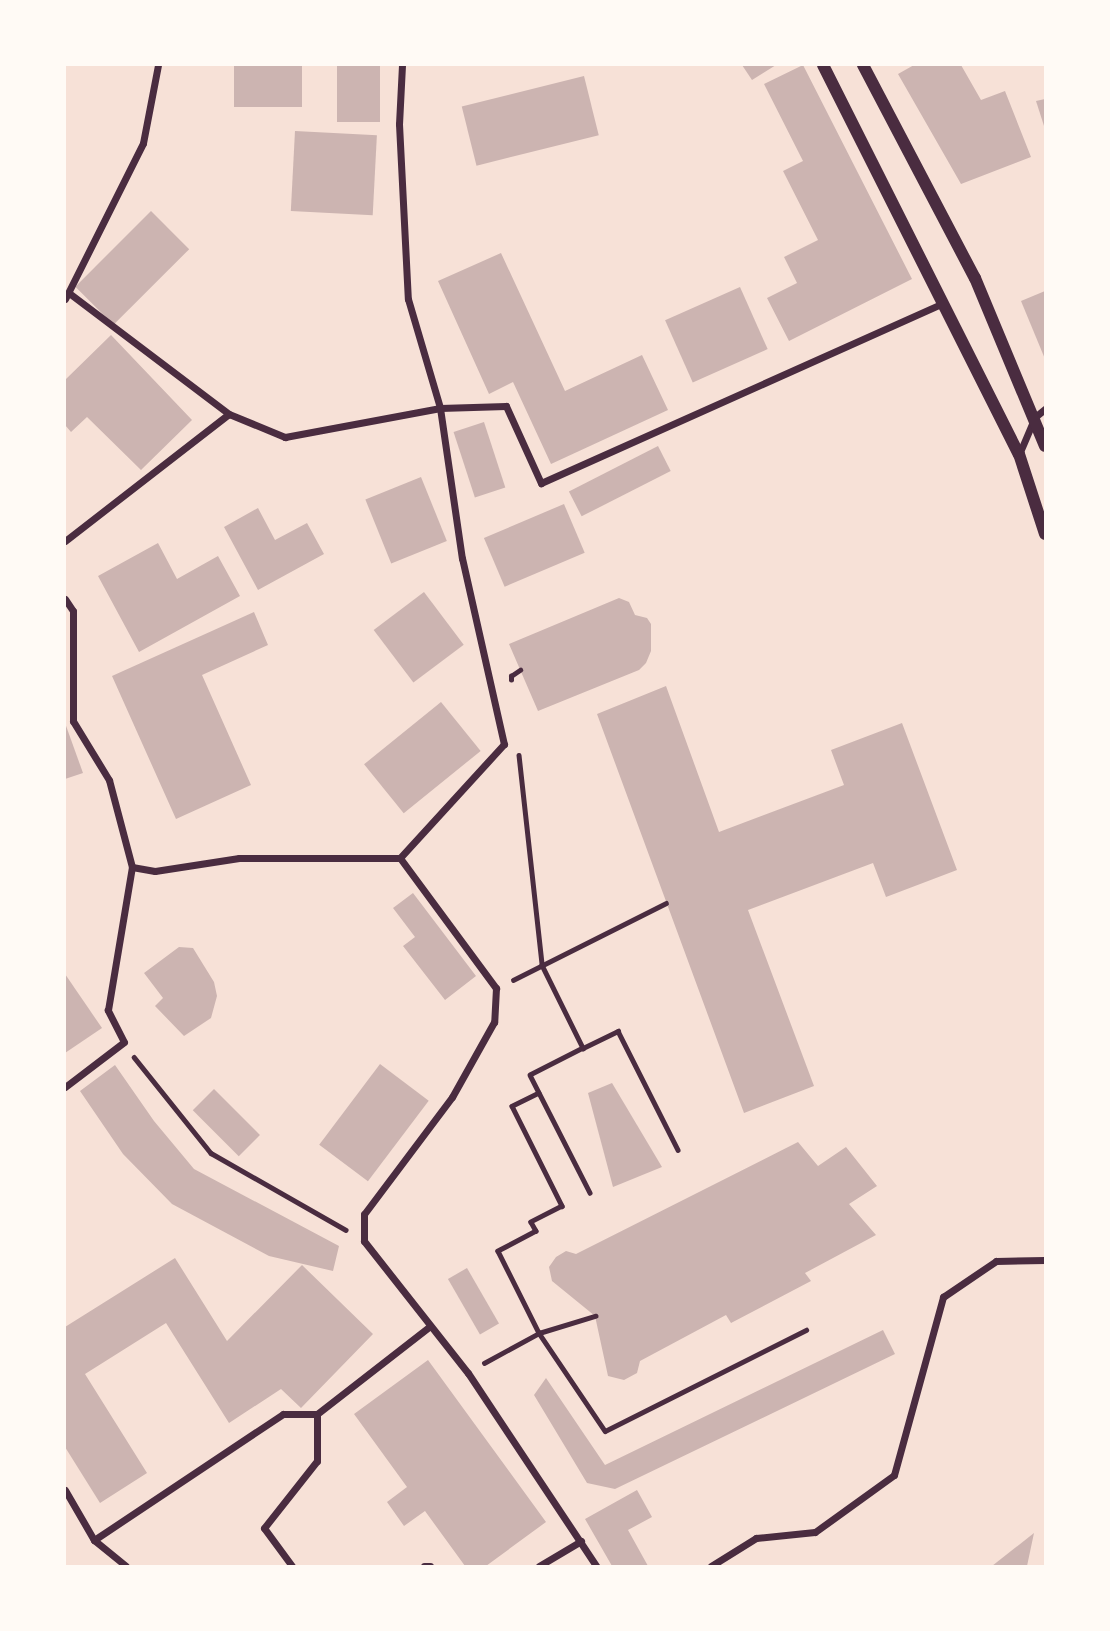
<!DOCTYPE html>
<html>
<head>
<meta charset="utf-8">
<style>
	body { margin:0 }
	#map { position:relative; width:1110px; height:1631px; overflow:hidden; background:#f7e1d7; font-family:"IBM Plex Sans",sans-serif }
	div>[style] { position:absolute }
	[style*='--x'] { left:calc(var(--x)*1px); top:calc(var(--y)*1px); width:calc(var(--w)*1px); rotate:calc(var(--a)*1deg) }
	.building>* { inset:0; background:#ccb4b1; transform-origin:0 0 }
	.path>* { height:4.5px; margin:-2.25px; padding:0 2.25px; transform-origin:2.25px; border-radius:2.25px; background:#4a2c40 }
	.minor>* { height:7px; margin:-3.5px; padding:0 3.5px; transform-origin:3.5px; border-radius:3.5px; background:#4a2c40 }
	.tertiary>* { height:12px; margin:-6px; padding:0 6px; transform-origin:6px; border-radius:6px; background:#4a2c40 }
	span { translate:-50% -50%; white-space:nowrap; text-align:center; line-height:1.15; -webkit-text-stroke:6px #fffaf5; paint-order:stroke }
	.frame { position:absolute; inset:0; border:66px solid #fffaf5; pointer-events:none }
</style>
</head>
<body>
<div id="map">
	<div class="building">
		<i style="left:234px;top:65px;width:68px;height:42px"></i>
		<i style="left:337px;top:65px;width:43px;height:57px"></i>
		<i style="clip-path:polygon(742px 65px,776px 65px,752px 80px)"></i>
		<i style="clip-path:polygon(803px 65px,912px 279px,789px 341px,767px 298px,797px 283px,784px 257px,818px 240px,783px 171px,803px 161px,764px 84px)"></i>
		<i style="clip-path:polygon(914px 65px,961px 65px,981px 100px,1005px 91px,1031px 157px,961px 184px,898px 74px)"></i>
		<i style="left:584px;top:76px;width:61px;height:126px;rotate:76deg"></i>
		<i style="clip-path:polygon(1045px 99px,1045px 129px,1036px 101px)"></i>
		<i style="left:295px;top:131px;width:82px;height:80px;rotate:3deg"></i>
		<i style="left:151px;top:211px;width:54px;height:107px;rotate:45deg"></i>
		<i style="clip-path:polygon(501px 253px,565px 391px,642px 355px,668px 410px,551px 464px,513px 382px,489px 394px,438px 281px)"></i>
		<i style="left:740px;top:287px;width:68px;height:82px;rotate:66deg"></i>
		<i style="clip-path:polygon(1045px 291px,1045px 359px,1021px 301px)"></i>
		<i style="clip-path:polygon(111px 335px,192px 420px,141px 470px,87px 417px,71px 432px,65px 425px,65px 380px)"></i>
		<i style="left:484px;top:422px;width:69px;height:32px;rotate:72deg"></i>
		<i style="left:658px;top:446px;width:28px;height:100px;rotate:63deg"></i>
		<i style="left:421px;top:477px;width:69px;height:60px;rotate:68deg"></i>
		<i style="left:564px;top:504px;width:53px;height:87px;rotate:67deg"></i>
		<i style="clip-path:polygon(258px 508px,275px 540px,307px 523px,324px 554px,258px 590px,224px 527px)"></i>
		<i style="clip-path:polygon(158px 543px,177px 579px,218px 556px,240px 596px,139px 652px,98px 576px)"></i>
		<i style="left:424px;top:592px;width:66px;height:63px;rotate:53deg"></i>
		<i style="clip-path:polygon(619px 598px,629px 602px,635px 615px,647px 618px,651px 624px,651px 651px,646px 663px,639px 670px,538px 711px,509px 644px)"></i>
		<i style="clip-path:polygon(254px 612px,268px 645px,202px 675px,251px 785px,176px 819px,112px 676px)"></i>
		<i style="clip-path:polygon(666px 686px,719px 832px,844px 785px,831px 750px,902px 723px,957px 870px,886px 897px,873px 863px,748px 910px,814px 1086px,744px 1113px,597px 714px)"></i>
		<i style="left:441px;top:702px;width:63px;height:99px;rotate:51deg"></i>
		<i style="clip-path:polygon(65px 723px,83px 773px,65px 779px)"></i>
		<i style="clip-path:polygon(413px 893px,476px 976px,445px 1000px,403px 946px,415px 937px,393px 908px)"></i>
		<i style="clip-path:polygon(179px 947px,193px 948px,214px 982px,217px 996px,211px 1018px,184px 1036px,155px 1006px,163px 998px,144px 973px)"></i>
		<i style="clip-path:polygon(65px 974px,102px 1028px,65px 1053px)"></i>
		<i style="left:380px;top:1064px;width:61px;height:101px;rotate:37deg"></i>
		<i style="clip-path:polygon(115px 1065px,154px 1121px,194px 1169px,339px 1246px,333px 1271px,269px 1256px,172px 1204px,123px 1154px,80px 1091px)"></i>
		<i style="clip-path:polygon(612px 1083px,662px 1167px,613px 1187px,588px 1093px)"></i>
		<i style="left:214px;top:1089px;width:65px;height:30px;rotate:45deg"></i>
		<i style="clip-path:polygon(798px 1142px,818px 1166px,846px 1147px,877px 1186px,849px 1204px,876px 1235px,805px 1273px,811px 1281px,731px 1323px,726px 1315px,640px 1361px,637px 1373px,624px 1380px,608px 1376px,595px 1316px,552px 1281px,549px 1267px,556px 1257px,566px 1251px,576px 1254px)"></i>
		<i style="clip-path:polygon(175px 1258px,227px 1341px,302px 1265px,373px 1334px,301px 1408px,281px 1389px,229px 1423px,166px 1323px,85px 1374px,147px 1473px,100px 1503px,65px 1447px,65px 1327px)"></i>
		<i style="left:467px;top:1268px;width:64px;height:22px;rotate:60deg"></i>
		<i style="clip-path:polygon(883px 1330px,895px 1354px,615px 1489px,587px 1483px,534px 1395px,546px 1378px,605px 1465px)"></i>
		<i style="clip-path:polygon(428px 1360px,546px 1522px,486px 1566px,465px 1566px,425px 1511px,404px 1526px,387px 1502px,407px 1487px,354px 1414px)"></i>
		<i style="clip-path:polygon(637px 1490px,652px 1517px,628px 1530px,648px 1566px,612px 1566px,585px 1519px)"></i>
		<i style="clip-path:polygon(1034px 1533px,1027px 1566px,992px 1566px)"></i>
	</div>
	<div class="path">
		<i style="--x:511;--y:680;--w:4;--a:-90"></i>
		<i style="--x:511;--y:676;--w:11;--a:-34"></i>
		<i style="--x:519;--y:755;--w:211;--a:83.7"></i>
		<i style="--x:542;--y:965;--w:93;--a:63.7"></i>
		<i style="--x:583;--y:1048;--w:59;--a:153"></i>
		<i style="--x:530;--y:1075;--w:132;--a:63"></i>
		<i style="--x:513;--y:980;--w:171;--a:-26.7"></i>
		<i style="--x:583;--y:1048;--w:39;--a:-26"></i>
		<i style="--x:618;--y:1031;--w:133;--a:63.2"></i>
		<i style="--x:134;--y:1057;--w:123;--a:51.3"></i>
		<i style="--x:211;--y:1153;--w:155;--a:29.7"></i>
		<i style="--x:539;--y:1093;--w:30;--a:154"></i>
		<i style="--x:512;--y:1106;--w:112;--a:63.4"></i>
		<i style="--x:562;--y:1206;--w:35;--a:153"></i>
		<i style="--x:531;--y:1222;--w:10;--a:61"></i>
		<i style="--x:536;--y:1231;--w:43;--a:152.2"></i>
		<i style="--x:498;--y:1251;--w:92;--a:63.4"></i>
		<i style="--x:539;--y:1333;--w:118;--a:56"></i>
		<i style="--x:605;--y:1431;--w:225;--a:-26.7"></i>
		<i style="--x:484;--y:1363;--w:63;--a:-28.6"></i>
		<i style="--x:539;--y:1333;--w:59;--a:-16.9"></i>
	</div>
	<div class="minor">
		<i style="--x:402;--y:65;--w:59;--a:92.9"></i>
		<i style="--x:399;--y:124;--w:175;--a:87.1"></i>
		<i style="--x:408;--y:299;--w:114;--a:73.6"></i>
		<i style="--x:440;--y:408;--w:152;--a:81.7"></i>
		<i style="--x:462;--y:558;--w:191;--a:77.3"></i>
		<i style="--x:504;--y:744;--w:154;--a:132.4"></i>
		<i style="--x:400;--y:858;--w:162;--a:53.6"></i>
		<i style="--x:496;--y:988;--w:34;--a:93"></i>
		<i style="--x:494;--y:1022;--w:86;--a:119.2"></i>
		<i style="--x:452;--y:1097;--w:146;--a:126.9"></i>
		<i style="--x:364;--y:1214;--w:27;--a:90"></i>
		<i style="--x:364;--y:1241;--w:168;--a:51.8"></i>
		<i style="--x:468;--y:1373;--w:232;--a:56.4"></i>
		<i style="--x:69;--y:293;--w:201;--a:37.1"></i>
		<i style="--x:229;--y:414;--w:61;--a:22.3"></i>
		<i style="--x:285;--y:437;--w:158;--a:-10.6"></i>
		<i style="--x:440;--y:408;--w:66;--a:-1.7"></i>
		<i style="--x:506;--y:406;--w:85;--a:65.6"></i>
		<i style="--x:541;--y:483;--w:441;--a:-24.1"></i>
		<i style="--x:65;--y:299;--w:174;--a:-63.4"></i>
		<i style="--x:143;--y:143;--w:79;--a:-79.1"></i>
		<i style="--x:1020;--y:452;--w:38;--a:-67"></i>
		<i style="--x:1035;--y:417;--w:13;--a:-39"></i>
		<i style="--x:65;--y:541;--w:207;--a:-37.8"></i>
		<i style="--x:65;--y:599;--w:14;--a:56"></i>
		<i style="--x:132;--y:867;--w:23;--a:10"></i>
		<i style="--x:155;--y:871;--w:85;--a:-8.8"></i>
		<i style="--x:239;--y:858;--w:161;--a:0"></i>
		<i style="--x:65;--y:1087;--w:74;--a:-37.3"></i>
		<i style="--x:124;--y:1042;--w:36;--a:-117"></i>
		<i style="--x:108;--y:1010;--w:145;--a:-80.5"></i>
		<i style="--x:132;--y:867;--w:90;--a:-104.8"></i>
		<i style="--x:109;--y:780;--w:69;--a:-121.4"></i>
		<i style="--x:73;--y:721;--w:110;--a:-90"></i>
		<i style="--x:65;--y:1490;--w:58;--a:59.9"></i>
		<i style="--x:94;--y:1540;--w:41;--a:39.1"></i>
		<i style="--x:94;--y:1540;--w:227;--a:-33.7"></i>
		<i style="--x:283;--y:1414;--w:34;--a:0"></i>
		<i style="--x:317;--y:1414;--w:143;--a:-37.9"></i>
		<i style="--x:292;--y:1566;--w:47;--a:-126.4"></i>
		<i style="--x:264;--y:1528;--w:85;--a:-51.7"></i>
		<i style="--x:317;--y:1461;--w:47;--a:-90"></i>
		<i style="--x:424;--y:1566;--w:6;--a:0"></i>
		<i style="--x:539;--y:1566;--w:49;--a:-30.8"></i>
		<i style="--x:711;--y:1566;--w:53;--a:-31.9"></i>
		<i style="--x:756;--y:1538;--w:59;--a:-5.8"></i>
		<i style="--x:815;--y:1532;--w:97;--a:-35.8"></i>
		<i style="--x:894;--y:1475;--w:185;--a:-74.6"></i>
		<i style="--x:943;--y:1297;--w:64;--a:-34.2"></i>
		<i style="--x:996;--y:1261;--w:49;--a:-1.2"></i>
	</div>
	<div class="tertiary">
		<i style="--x:823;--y:65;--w:436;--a:63.3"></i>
		<i style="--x:1019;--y:454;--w:84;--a:72"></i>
		<i style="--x:863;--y:65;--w:241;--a:62.3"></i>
		<i style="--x:975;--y:278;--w:182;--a:67.4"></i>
	</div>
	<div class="frame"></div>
</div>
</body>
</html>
